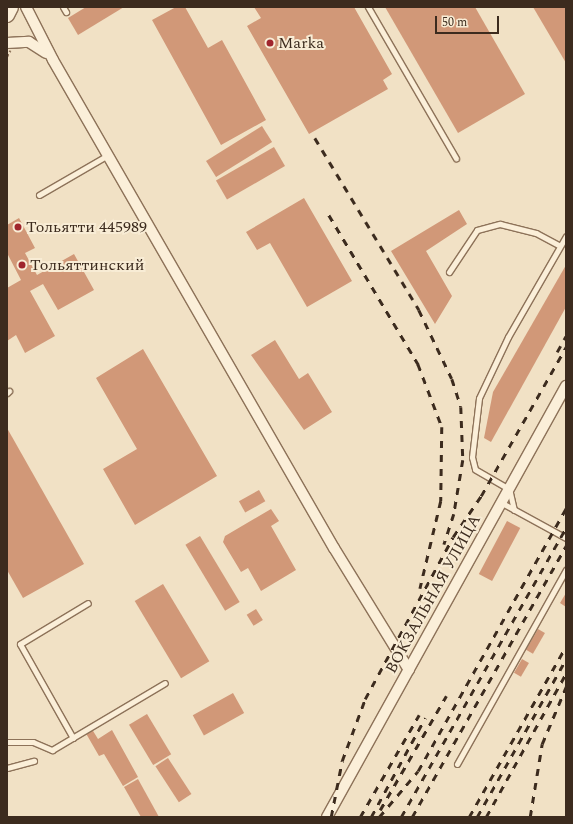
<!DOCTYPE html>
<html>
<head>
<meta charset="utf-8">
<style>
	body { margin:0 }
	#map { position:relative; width:573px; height:824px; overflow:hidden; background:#f1e1c5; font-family:Spectral,serif }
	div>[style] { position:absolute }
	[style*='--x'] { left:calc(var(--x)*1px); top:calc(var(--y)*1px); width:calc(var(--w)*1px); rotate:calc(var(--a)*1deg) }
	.building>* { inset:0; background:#d19878; transform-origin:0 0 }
	.path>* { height:1.5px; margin-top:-0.75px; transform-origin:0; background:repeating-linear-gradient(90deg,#8d7259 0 3px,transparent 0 5px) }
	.roads { filter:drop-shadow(1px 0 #8d7259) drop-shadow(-1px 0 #8d7259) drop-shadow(0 1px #8d7259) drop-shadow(0 -1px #8d7259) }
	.lane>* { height:5px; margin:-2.5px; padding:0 2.5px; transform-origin:2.5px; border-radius:2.5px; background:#fbefd9 }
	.street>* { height:10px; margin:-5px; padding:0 5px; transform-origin:5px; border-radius:5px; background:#fbefd9 }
	.secondary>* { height:14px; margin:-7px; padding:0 7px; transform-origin:7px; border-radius:7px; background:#fbefd9 }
	.rail>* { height:2.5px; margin-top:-1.25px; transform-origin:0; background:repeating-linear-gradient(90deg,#3c2b1e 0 7px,transparent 0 14px) }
	.dots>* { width:11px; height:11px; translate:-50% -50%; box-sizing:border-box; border:2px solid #f8ecd5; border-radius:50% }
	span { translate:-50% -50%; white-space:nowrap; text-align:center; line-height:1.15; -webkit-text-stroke:4px #f8ecd5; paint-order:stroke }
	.poi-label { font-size:16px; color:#3c2b1e }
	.left { translate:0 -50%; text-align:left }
	.street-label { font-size:16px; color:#3c2b1e }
	.frame { position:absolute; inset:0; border:8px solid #3c2b1e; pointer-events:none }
	.scale { position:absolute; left:435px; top:16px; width:64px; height:18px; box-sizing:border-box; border:2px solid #3c2b1e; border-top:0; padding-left:5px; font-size:12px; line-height:14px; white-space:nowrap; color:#3c2b1e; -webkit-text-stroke:3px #f8ecd5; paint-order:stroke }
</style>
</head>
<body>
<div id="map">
	<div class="building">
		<i style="clip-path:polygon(86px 7px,124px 7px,78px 35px,68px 18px)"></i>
		<i style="clip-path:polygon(176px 7px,185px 7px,208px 48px,222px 40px,266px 120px,221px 145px,152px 20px)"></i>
		<i style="clip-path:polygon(254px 7px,354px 7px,392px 74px,383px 80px,388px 89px,309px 134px,247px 26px,261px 18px)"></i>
		<i style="clip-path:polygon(385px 7px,475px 7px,525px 94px,458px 133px)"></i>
		<i style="clip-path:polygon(533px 7px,566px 7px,566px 63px)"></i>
		<i style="left:262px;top:126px;width:19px;height:66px;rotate:58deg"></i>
		<i style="left:274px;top:147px;width:22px;height:67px;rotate:60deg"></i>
		<i style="clip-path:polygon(304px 198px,352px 281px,307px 307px,270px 243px,257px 250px,246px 232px)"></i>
		<i style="clip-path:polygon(459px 210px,467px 224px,426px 251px,452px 296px,435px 324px,391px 251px)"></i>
		<i style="clip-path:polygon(19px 218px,35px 248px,25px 253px,37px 275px,74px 254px,94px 290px,58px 310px,43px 284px,30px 291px,55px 336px,25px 353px,16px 335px,7px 341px,7px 288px,21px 280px,7px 253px,7px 225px)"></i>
		<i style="clip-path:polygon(566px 265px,566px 307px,491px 442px,484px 438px,493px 392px)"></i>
		<i style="clip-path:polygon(275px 340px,299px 379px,308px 373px,332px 412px,304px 430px,251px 355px)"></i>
		<i style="clip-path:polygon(143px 349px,217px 476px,135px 525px,103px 469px,137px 449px,96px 378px)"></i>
		<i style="clip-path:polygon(7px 428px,84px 564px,23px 598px,7px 570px)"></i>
		<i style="left:259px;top:490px;width:13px;height:23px;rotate:61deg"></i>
		<i style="clip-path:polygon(271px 509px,279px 521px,271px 526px,296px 570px,261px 591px,248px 568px,241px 572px,223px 542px,225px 536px)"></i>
		<i style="left:507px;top:521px;width:15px;height:60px;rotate:28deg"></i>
		<i style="left:200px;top:536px;width:77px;height:17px;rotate:59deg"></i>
		<i style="left:163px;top:584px;width:90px;height:33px;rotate:59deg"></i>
		<i style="clip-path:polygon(566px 593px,566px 607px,560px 603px)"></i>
		<i style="left:256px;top:609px;width:13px;height:11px;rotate:58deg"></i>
		<i style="left:538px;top:629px;width:8px;height:24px;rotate:30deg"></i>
		<i style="left:522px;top:659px;width:8px;height:16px;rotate:30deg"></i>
		<i style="left:233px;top:693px;width:23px;height:46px;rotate:61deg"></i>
		<i style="left:147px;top:714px;width:47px;height:21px;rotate:59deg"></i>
		<i style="clip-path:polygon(90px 726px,98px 739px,112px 730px,138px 777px,123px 786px,104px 754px,99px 756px,84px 730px)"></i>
		<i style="left:168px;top:758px;width:43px;height:15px;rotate:57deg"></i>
		<i style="clip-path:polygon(138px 779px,159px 817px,141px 817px,124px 787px)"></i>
	</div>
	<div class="path">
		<i style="--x:7;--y:57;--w:7;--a:-63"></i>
	</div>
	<div class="roads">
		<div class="lane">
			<i style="--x:63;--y:7;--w:6;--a:59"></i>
			<i style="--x:368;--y:7;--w:175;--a:59.8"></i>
			<i style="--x:39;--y:195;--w:80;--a:-30.1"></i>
			<i style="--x:449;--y:272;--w:50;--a:-56.3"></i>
			<i style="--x:477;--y:230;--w:24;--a:-15"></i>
			<i style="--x:500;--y:224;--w:37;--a:14"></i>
			<i style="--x:536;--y:233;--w:27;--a:28"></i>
			<i style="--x:7;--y:393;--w:3;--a:-45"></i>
			<i style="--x:502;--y:503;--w:73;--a:28.7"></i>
			<i style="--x:514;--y:510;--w:22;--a:-103"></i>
			<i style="--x:509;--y:489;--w:39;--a:-150"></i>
			<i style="--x:475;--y:469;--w:12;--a:-104"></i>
			<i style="--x:472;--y:457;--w:59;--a:-83.2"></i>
			<i style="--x:479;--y:398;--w:68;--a:-64.6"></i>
			<i style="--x:508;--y:337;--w:116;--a:-60.1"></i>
			<i style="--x:73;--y:738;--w:108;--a:-119.4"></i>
			<i style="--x:20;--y:644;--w:79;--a:-31.1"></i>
			<i style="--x:7;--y:742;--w:26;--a:0"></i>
			<i style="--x:33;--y:742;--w:21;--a:23"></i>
			<i style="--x:52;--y:750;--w:131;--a:-30.7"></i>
			<i style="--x:457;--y:764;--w:223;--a:-60.7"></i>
			<i style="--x:7;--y:768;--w:28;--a:-15"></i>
		</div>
		<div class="street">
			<i style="--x:26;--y:7;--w:59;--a:63"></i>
			<i style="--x:53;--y:60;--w:563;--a:60.07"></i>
			<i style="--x:334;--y:548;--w:143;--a:58.4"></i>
			<i style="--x:7;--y:43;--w:22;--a:-3"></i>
			<i style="--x:29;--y:42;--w:20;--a:33"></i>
			<i style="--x:327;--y:817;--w:493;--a:-61"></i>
		</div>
		<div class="secondary">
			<i style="--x:7;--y:15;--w:9;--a:-63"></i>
		</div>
	</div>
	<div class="rail">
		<i style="--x:315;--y:138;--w:201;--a:58.8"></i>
		<i style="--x:419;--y:310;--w:76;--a:64.4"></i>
		<i style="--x:452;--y:379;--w:29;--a:72"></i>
		<i style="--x:461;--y:407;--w:53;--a:87.8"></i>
		<i style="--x:463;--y:460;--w:55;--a:99.5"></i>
		<i style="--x:454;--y:514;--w:32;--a:108"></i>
		<i style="--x:329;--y:215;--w:174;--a:59.1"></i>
		<i style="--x:418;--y:364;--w:67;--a:69.1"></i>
		<i style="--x:442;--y:427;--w:74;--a:90.8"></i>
		<i style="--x:441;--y:501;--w:90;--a:103.4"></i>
		<i style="--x:557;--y:352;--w:18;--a:-61"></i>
		<i style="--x:380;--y:810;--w:132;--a:-59.9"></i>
		<i style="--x:331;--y:817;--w:57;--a:-78.9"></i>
		<i style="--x:342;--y:761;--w:66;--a:-69.6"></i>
		<i style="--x:365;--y:699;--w:184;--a:-61.5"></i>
		<i style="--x:453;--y:537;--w:50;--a:-55.7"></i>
		<i style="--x:481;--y:496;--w:172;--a:-60.3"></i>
		<i style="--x:360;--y:817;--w:118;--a:-60"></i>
		<i style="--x:371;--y:817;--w:113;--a:-61.4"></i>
		<i style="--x:379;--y:817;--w:60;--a:-49.7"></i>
		<i style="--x:418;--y:771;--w:302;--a:-60.6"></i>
		<i style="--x:401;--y:817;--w:333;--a:-60.3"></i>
		<i style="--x:412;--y:817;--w:312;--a:-60.4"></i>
		<i style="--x:469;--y:817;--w:197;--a:-60.4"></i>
		<i style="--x:477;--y:817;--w:181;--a:-60.6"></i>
		<i style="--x:486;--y:817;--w:165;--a:-60.9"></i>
		<i style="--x:530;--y:817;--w:74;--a:-80.7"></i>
		<i style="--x:542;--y:744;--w:62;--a:-67.2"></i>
	</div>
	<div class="dots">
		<i style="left:270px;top:43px;background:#a0252d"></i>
		<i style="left:18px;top:227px;background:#a0252d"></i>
		<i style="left:22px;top:265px;background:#a0252d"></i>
	</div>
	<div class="poi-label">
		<span class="left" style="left:278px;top:43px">Marka</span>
		<span class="left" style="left:26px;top:227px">Тольятти 445989</span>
		<span class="left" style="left:30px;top:265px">Тольяттинский</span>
	</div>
	<div class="street-label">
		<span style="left:433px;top:594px;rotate:-61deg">ВОКЗАЛЬНАЯ УЛИЦА</span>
	</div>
	<div class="frame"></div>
	<div class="scale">50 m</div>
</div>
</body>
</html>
